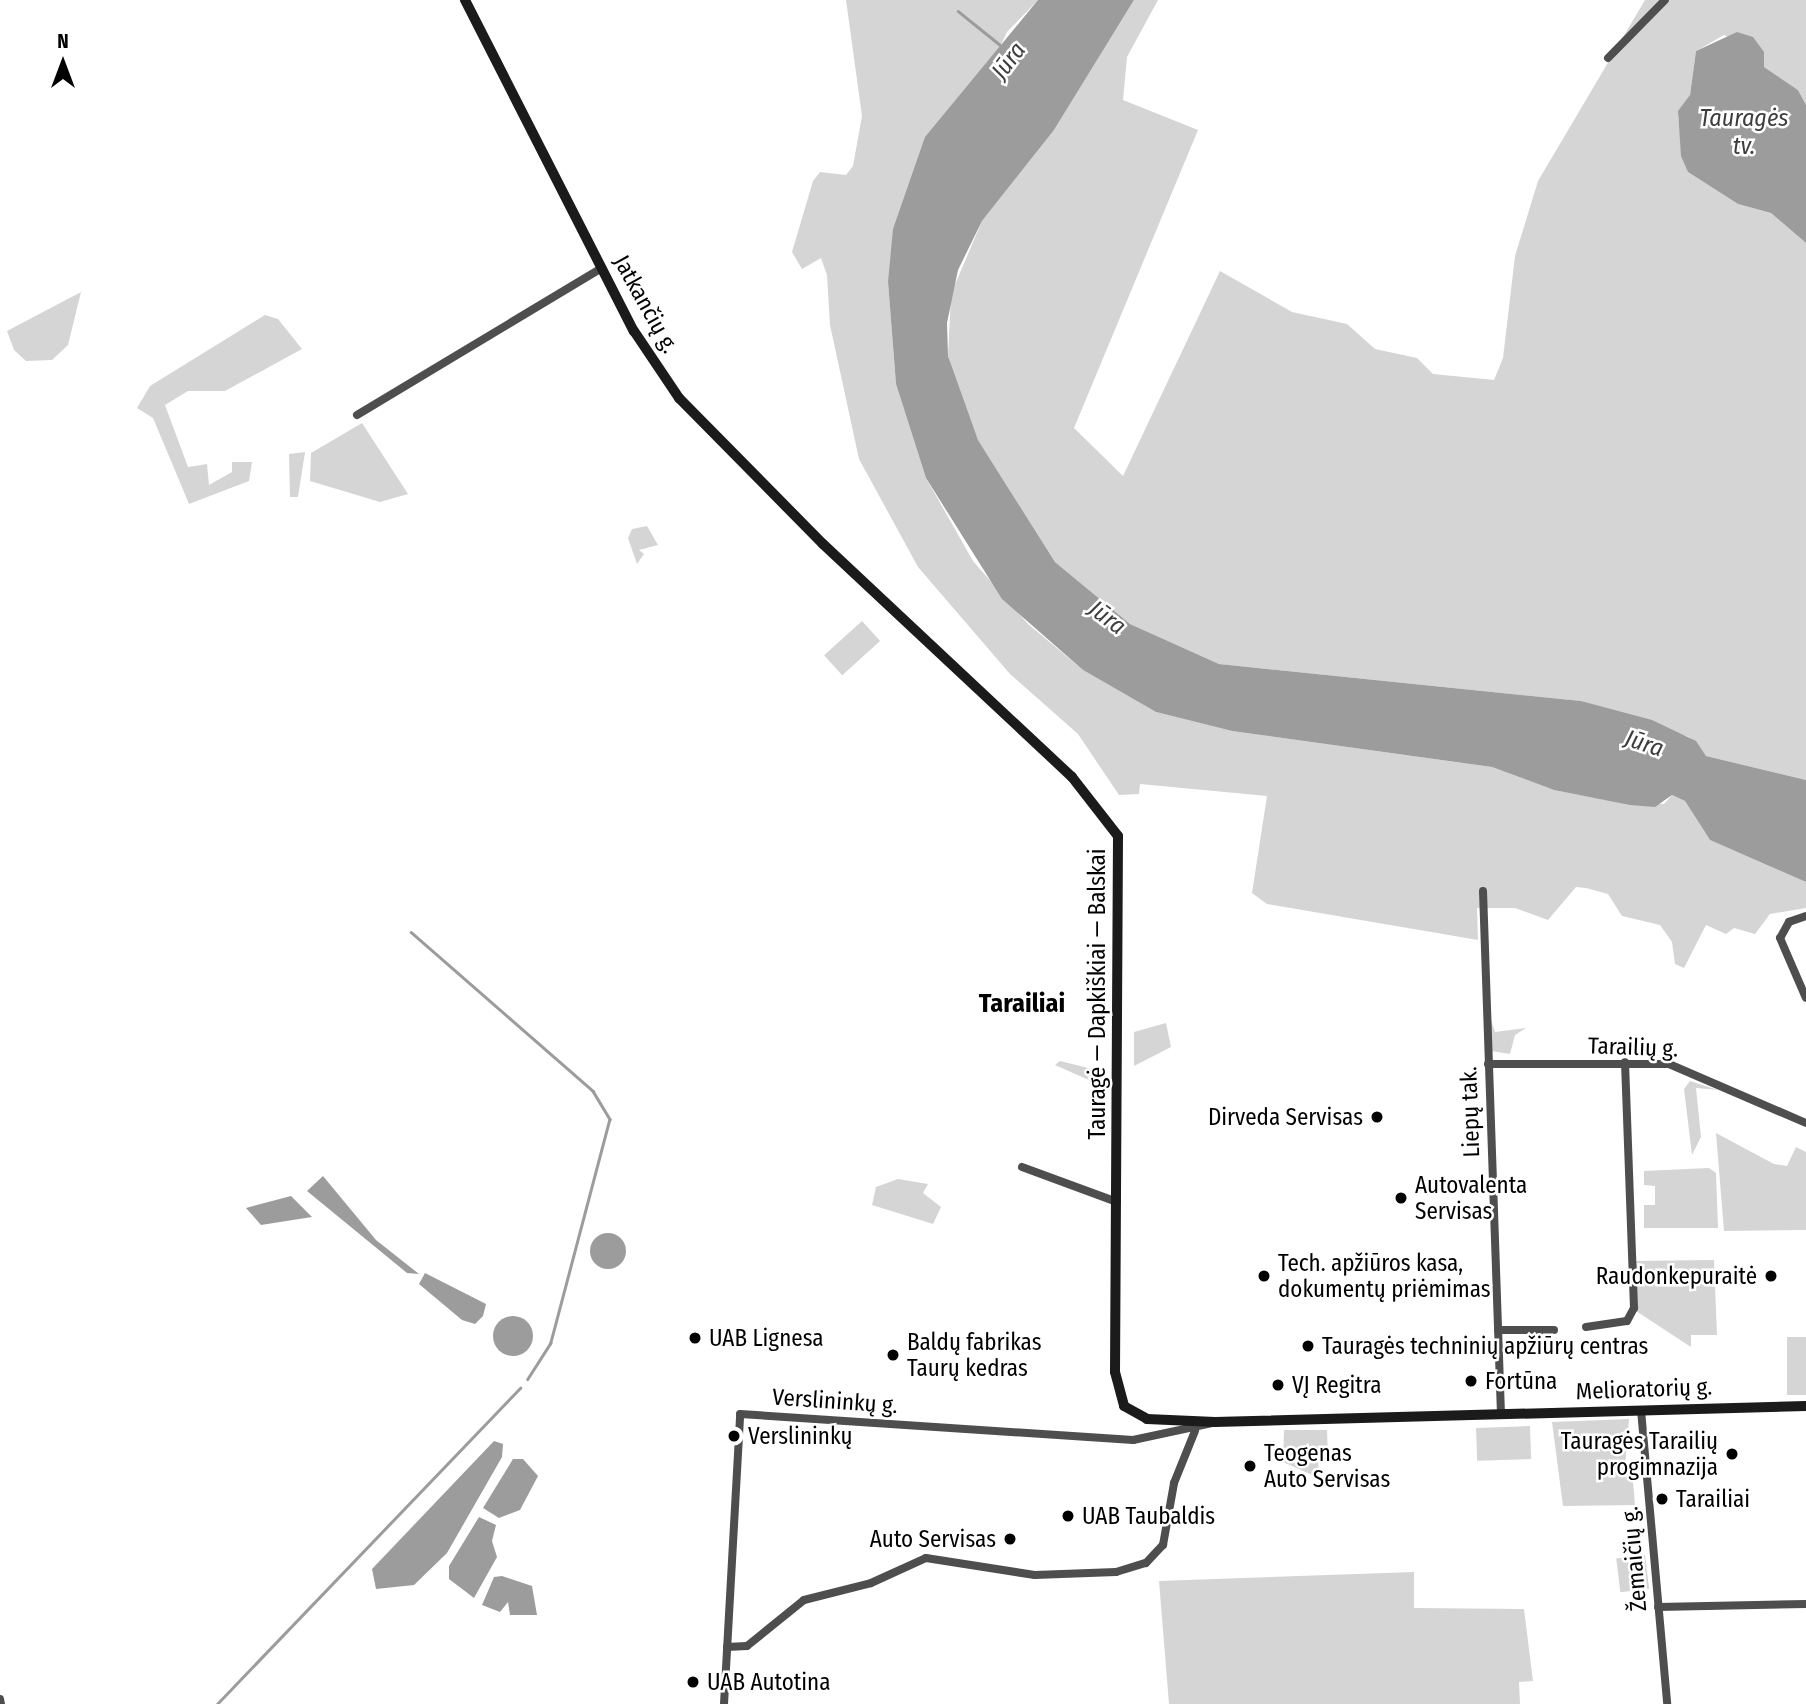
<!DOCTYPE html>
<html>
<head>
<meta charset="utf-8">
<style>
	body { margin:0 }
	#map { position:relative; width:1806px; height:1704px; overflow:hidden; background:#fff; font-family:"Fira Sans Condensed",sans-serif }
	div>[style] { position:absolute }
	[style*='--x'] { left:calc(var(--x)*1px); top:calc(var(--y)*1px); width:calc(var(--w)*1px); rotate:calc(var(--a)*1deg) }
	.green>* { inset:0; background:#d5d5d5; transform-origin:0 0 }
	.water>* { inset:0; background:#9c9c9c }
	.round { border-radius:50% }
	.stream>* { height:2.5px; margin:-1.25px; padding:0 1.25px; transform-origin:1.25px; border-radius:1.25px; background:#9c9c9c }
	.street>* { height:8px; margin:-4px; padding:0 4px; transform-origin:4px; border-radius:4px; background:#4e4e4e }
	.secondary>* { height:10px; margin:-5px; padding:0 5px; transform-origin:5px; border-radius:5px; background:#1b1b1b }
	.dots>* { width:19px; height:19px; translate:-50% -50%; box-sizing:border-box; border:4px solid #fff; border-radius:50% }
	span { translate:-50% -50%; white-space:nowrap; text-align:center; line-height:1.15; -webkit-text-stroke:5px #fff; paint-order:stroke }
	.street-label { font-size:23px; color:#000 }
	.poi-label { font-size:23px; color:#000 }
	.right { translate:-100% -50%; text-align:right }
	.left { translate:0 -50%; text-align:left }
	.water-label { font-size:24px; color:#3d3d3d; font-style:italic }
	.quarter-label { font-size:26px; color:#000; font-weight:700 }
	.north { position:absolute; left:28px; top:28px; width:70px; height:70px; -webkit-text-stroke:5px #fff; paint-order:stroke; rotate:0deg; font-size:19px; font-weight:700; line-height:28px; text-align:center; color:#000 }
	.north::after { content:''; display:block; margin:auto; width:24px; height:32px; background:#000; clip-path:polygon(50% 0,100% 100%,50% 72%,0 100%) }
</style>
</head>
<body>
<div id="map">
	<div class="green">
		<i style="clip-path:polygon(846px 0,1038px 0,1007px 32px,888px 282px,896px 384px,926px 478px,973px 561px,1028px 624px,1083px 670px,1156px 712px,1232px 731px,1492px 767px,1554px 790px,1607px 800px,1664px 804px,1672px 795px,1685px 801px,1710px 840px,1806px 882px,1806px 908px,1770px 914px,1755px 934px,1734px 928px,1726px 934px,1706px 925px,1684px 968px,1675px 964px,1672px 942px,1660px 925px,1622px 916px,1608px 894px,1586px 888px,1576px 887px,1548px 920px,1515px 908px,1477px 908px,1478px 940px,1267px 904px,1252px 893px,1267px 796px,1140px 784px,1139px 794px,1119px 795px,1078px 734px,1010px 674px,918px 567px,859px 459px,830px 325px,827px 275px,821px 258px,802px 269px,792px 252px,813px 181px,820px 172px,846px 175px,853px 166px,862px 116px)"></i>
		<i style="clip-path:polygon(1134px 0,1158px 0,1127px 57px,1123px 100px,1198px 130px,1074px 428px,1123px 476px,1220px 271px,1292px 312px,1347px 324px,1375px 349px,1417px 358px,1433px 374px,1494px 380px,1503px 358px,1515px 256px,1538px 181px,1645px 0,1806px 0,1806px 105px,1798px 90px,1764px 67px,1764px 52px,1724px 35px,1696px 51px,1690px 95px,1678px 117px,1688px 172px,1738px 204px,1771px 213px,1806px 243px,1806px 780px,1706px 756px,1689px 737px,1581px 701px,1219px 664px,1130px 624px,1055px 562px,978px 440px,957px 387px,948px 356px,951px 294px,982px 221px,1054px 130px)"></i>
		<i style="clip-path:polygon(81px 292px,68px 345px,52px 360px,26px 361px,14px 350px,7px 331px)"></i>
		<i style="clip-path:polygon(265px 315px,278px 319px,302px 349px,225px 391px,188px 391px,165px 405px,188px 467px,207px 464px,209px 485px,232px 472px,232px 462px,252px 462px,249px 481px,189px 504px,153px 418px,137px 408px,150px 386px)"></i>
		<i style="clip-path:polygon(362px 423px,408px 494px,380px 502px,310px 481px,311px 453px)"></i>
		<i style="clip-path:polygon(305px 452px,298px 497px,290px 497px,289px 454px)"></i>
		<i style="clip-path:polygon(647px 526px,658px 545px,639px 550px,644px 554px,637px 564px,628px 538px,632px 529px)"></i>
		<i style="left:862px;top:621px;width:27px;height:51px;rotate:48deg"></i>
		<i style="clip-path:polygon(1490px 1017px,1495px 1032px,1526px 1028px,1515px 1035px,1510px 1054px,1491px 1051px)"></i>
		<i style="clip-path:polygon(1166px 1023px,1171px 1047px,1134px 1066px,1134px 1032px)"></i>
		<i style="clip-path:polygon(1060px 1061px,1104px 1072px,1107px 1088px,1055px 1065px)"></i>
		<i style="clip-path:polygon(1690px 1081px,1718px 1090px,1696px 1088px,1701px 1137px,1692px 1155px,1684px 1089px)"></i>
		<i style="clip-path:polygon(1716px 1133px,1774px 1164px,1787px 1166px,1796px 1147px,1806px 1152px,1806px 1230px,1724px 1231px)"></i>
		<i style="clip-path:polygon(1709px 1168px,1716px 1173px,1718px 1228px,1644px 1228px,1644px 1205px,1655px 1205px,1655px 1186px,1644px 1185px,1644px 1171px)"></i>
		<i style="clip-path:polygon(898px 1179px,928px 1184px,923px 1193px,941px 1207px,933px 1224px,872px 1205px,876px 1187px)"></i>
		<i style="clip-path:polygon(1714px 1260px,1717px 1335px,1691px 1335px,1691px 1347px,1636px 1311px,1635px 1261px)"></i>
		<i style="left:1787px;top:1337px;width:19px;height:58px"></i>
		<i style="clip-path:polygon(1629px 1419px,1625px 1467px,1632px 1469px,1635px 1505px,1563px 1506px,1552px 1422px)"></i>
		<i style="left:1530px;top:1426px;width:33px;height:54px;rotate:88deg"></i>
		<i style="clip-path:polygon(1284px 1430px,1327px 1430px,1328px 1459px,1318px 1460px,1319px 1478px,1283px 1462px)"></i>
		<i style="left:1645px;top:1555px;width:34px;height:29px;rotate:83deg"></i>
		<i style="clip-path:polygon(1414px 1572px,1414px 1608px,1524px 1609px,1533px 1681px,1519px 1682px,1520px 1704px,1169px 1704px,1159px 1581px)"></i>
	</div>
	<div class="water">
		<i style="clip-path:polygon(1038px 0,1134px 0,1054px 130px,982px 221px,958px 270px,947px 323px,948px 356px,978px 440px,1055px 562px,1130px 624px,1219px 664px,1581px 701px,1652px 720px,1696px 741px,1706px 756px,1806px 780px,1806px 882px,1710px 840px,1685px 801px,1672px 795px,1655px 807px,1630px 805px,1554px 790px,1492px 767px,1232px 731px,1156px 712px,1083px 670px,1002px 599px,926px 478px,896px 384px,888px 282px,893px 229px,925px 137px)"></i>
		<i style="clip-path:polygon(1737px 32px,1753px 37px,1764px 52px,1764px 67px,1798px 90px,1806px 105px,1806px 243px,1771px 213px,1738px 204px,1688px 172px,1681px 156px,1678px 111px,1690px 95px,1696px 51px)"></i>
		<i style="clip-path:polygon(323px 1176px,376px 1240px,419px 1274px,407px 1273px,307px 1191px)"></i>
		<i style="clip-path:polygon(291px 1196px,312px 1217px,261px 1225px,246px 1208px)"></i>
		<i class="round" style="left:590px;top:1233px;width:36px;height:36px"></i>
		<i style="clip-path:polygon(425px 1273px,486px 1304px,483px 1316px,475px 1324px,462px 1320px,419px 1284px)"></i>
		<i class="round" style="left:493px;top:1316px;width:40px;height:40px"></i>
		<i style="clip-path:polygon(494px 1441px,503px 1444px,502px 1457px,447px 1553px,414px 1585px,376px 1589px,372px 1569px)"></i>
		<i style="clip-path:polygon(513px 1459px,523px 1459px,538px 1476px,520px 1510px,499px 1518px,483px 1508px)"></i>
		<i style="clip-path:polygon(479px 1517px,496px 1525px,492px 1541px,497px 1557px,474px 1598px,449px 1579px,449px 1566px)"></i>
		<i style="clip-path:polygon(502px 1576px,532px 1586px,537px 1615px,510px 1615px,508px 1602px,500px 1612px,482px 1605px,494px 1577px)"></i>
	</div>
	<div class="stream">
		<i style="--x:958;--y:11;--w:53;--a:38.8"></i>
		<i style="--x:411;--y:932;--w:242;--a:41.1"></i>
		<i style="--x:593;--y:1091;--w:33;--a:59"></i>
		<i style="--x:610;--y:1119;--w:232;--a:104.8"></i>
		<i style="--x:551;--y:1343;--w:43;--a:122.6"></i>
		<i style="--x:217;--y:1704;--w:438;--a:-46.2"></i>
	</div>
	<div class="street">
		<i style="--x:1608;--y:58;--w:81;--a:-45.5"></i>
		<i style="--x:357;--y:415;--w:286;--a:-31"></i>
		<i style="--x:1483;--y:891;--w:524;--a:88.03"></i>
		<i style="--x:1806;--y:916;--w:18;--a:161"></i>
		<i style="--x:1789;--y:922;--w:18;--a:119"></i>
		<i style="--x:1780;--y:938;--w:65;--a:66.6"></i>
		<i style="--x:1488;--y:1064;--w:181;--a:0"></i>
		<i style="--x:1669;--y:1064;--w:149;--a:23.3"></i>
		<i style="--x:1022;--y:1167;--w:101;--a:20.2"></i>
		<i style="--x:1586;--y:1327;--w:41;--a:-8.3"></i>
		<i style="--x:1627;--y:1321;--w:15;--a:-62"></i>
		<i style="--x:1634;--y:1308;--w:246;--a:-92.1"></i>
		<i style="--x:1498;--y:1330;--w:56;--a:0"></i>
		<i style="--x:1641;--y:1410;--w:295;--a:84.9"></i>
		<i style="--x:1658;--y:1607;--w:148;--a:-1.2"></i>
		<i style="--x:727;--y:1647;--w:20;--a:-3"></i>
		<i style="--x:747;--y:1646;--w:73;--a:-38.9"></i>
		<i style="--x:804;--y:1600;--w:69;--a:-14.2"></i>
		<i style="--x:871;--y:1583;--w:60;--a:-24.4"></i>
		<i style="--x:926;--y:1558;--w:110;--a:8.9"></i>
		<i style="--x:1035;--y:1575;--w:81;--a:-2.1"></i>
		<i style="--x:1116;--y:1572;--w:31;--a:-17"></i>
		<i style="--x:1146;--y:1563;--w:25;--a:-47"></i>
		<i style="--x:1163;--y:1545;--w:63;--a:-79.9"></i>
		<i style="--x:1174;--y:1483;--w:56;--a:-68"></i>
		<i style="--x:0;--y:1699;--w:5;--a:79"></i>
		<i style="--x:724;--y:1704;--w:290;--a:-86.8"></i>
		<i style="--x:740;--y:1414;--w:394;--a:3.8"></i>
		<i style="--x:1133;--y:1440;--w:82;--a:-12"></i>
	</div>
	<div class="secondary">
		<i style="--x:465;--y:0;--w:372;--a:63"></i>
		<i style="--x:634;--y:331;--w:81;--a:56.1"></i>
		<i style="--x:679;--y:398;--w:205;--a:45.4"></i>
		<i style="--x:823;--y:544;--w:341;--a:43.1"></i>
		<i style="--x:1072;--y:777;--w:75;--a:52.1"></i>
		<i style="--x:1118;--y:836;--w:536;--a:90.32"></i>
		<i style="--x:1115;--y:1372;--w:35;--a:75"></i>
		<i style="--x:1124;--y:1406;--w:26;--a:29"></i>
		<i style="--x:1147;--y:1419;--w:68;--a:2.5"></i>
		<i style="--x:1215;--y:1422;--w:591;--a:-1.55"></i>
	</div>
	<div class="dots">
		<i style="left:1377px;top:1117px;background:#000"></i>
		<i style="left:1401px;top:1198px;background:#000"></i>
		<i style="left:1264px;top:1276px;background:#000"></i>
		<i style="left:1771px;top:1276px;background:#000"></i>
		<i style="left:695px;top:1338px;background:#000"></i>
		<i style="left:1308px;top:1346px;background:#000"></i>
		<i style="left:893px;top:1355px;background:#000"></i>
		<i style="left:1471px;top:1381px;background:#000"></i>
		<i style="left:1278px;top:1385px;background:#000"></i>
		<i style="left:734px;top:1436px;background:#000"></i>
		<i style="left:1732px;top:1454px;background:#000"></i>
		<i style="left:1250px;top:1466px;background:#000"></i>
		<i style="left:1662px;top:1499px;background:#000"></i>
		<i style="left:1068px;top:1516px;background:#000"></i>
		<i style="left:1010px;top:1539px;background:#000"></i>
		<i style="left:693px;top:1682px;background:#000"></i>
	</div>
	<div class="street-label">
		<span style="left:646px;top:304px;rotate:61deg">Jatkančių g.</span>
		<span style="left:1097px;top:994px;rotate:-90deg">Tauragė — Dapkiškiai — Balskai</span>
		<span style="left:1633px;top:1047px;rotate:2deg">Tarailių g.</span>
		<span style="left:1470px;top:1112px;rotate:-92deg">Liepų tak.</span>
		<span style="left:1644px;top:1389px;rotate:-2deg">Melioratorių g.</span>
		<span style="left:835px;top:1401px;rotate:4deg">Verslininkų g.</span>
		<span style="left:1634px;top:1559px;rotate:-95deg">Žemaičių g.</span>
	</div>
	<div class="poi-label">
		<span class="right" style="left:1363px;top:1117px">Dirveda Servisas</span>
		<span class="left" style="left:1415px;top:1198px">Autovalenta<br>Servisas</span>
		<span class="left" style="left:1278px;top:1276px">Tech. apžiūros kasa,<br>dokumentų priėmimas</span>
		<span class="right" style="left:1757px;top:1276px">Raudonkepuraitė</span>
		<span class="left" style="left:709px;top:1338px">UAB Lignesa</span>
		<span class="left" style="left:907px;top:1355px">Baldų fabrikas<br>Taurų kedras</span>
		<span class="left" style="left:1322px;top:1346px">Tauragės techninių apžiūrų centras</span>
		<span class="left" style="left:1485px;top:1381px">Fortūna</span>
		<span class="left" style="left:1292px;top:1385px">VĮ Regitra</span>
		<span class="left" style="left:748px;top:1436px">Verslininkų</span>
		<span class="right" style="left:1718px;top:1454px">Tauragės Tarailių<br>progimnazija</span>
		<span class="left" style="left:1264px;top:1466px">Teogenas<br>Auto Servisas</span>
		<span class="left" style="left:1676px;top:1499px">Tarailiai</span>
		<span class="left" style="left:1082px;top:1516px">UAB Taubaldis</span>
		<span class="right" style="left:996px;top:1539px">Auto Servisas</span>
		<span class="left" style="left:707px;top:1682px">UAB Autotina</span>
	</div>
	<div class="water-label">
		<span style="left:1009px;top:61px;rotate:-53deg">Jūra</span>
		<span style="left:1744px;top:133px">Tauragės<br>tv.</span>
		<span style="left:1107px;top:618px;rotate:37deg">Jūra</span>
		<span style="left:1644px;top:744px;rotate:18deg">Jūra</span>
	</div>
	<div class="quarter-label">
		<span style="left:1022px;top:1004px">Tarailiai</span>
	</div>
	<div class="north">N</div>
</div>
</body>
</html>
